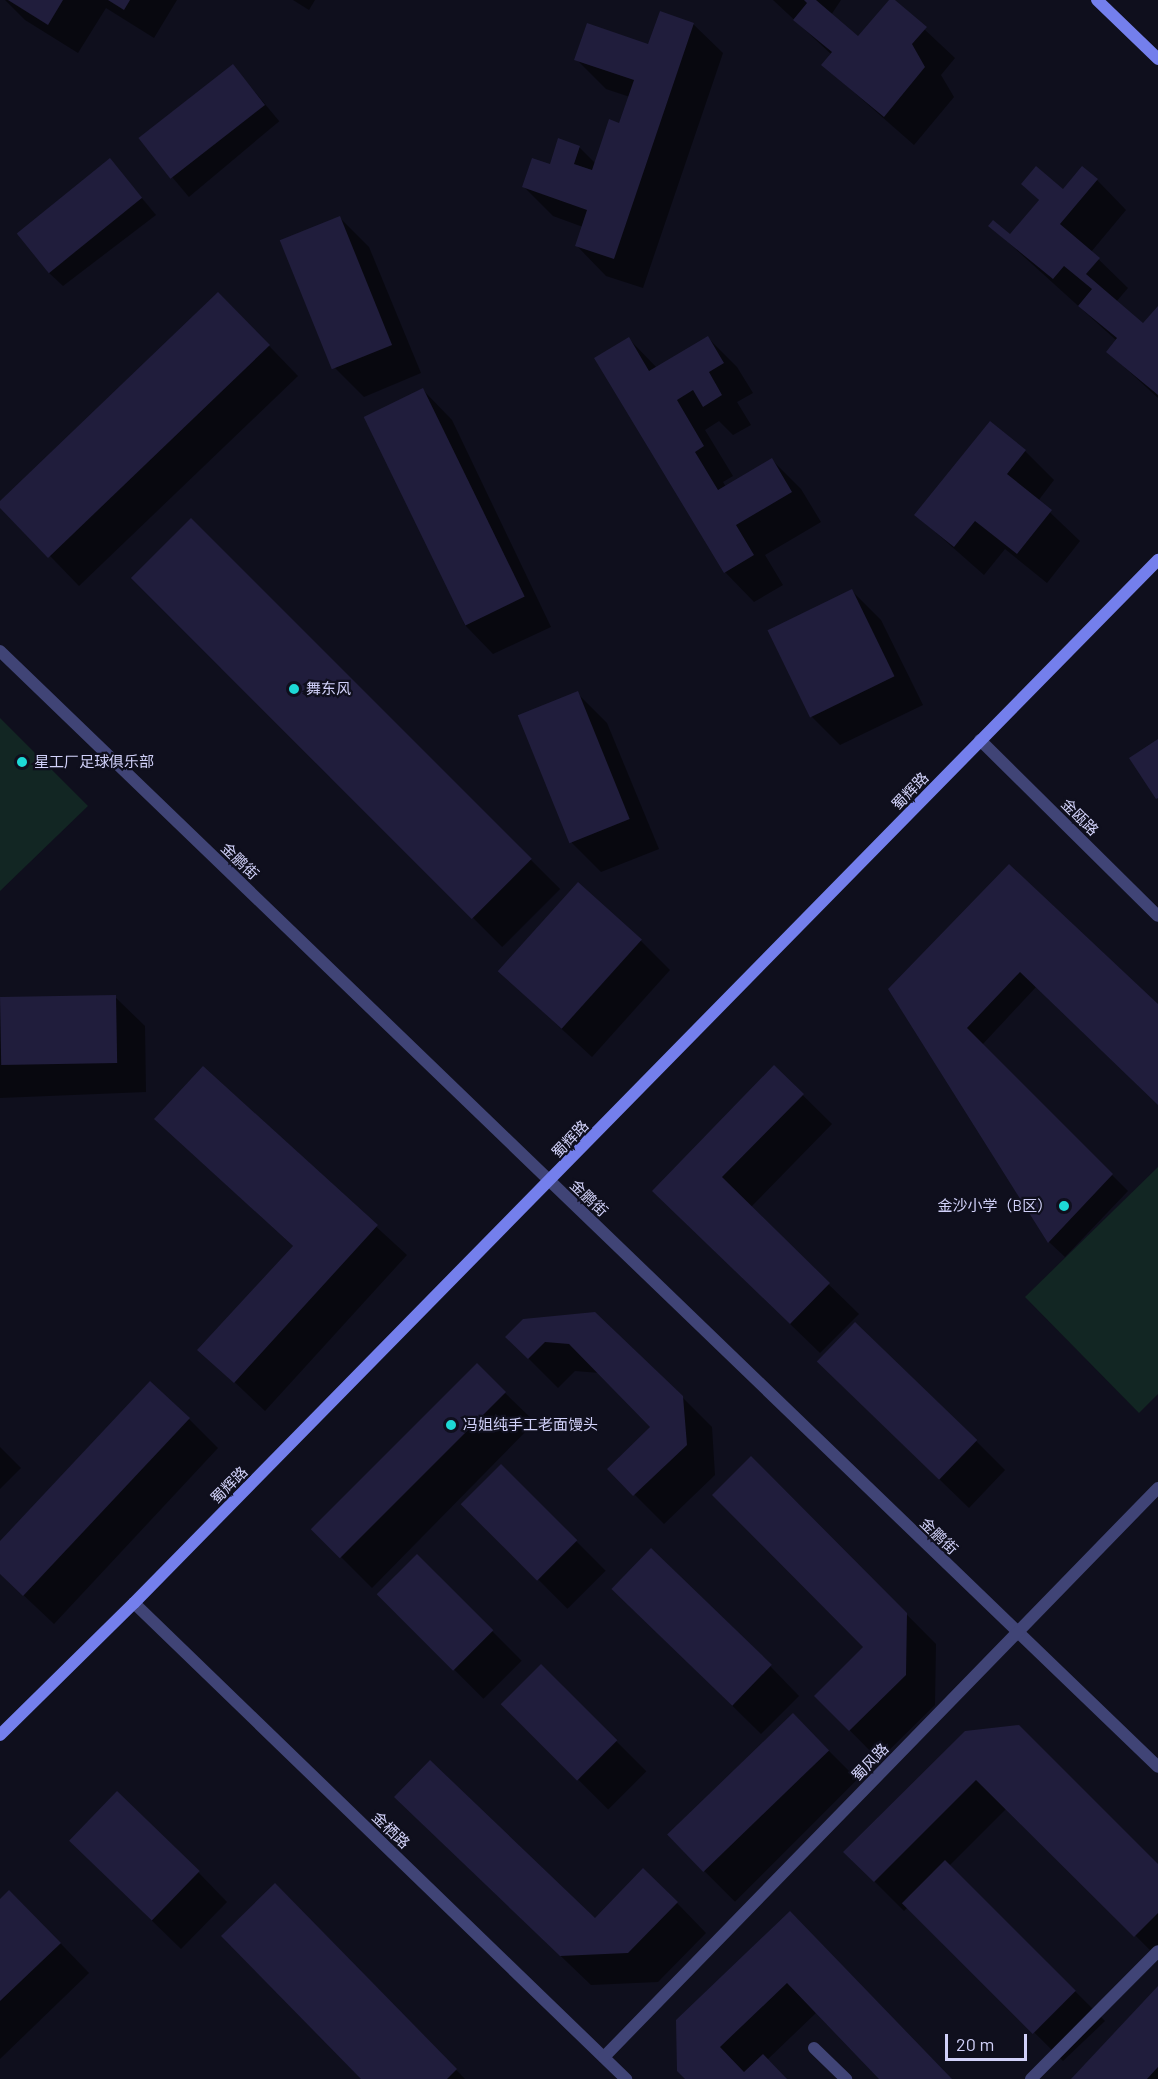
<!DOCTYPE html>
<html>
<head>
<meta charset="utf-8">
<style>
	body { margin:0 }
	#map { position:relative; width:1158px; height:2079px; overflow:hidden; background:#0f0f1d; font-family:Barlow,"Noto Sans SC",sans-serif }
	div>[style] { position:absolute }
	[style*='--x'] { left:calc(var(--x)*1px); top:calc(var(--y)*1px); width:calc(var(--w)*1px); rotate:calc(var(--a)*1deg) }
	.green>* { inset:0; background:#122623 }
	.shadow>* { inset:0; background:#0007; transform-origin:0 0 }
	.building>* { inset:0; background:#201d3c; transform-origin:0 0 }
	.street>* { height:12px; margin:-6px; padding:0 6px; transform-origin:6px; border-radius:6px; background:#404476 }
	.secondary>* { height:12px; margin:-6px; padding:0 6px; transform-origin:6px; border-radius:6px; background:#747fec }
	.dots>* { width:16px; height:16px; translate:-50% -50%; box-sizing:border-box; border:3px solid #0f0f1d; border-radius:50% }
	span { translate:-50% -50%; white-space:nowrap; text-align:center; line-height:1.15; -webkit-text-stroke:4.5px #0f0f1d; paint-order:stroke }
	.poi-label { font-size:15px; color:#d1d1f9 }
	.left { translate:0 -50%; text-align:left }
	.right { translate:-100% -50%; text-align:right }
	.street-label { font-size:15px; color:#d1d1f9 }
	.scale { position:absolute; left:945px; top:2034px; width:82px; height:27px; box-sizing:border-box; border:3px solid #d1d1f9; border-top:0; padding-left:8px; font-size:18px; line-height:21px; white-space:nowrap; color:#d1d1f9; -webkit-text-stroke:4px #0f0f1d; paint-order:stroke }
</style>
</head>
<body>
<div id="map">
	<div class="green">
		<i style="clip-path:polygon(0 718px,88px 806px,0 891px)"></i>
		<i style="clip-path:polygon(1158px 1167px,1158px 1394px,1139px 1413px,1025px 1297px)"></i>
	</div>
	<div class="shadow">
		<i style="clip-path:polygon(5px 0,177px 0,154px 38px,106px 8px,78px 53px,25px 20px)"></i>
		<i style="clip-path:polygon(293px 0,315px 0,309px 10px)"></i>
		<i style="clip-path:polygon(773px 0,841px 0,831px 15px,859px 38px,893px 0,955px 58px,941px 75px,954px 97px,914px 145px,823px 65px,832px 55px)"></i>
		<i style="clip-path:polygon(693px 24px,723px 53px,643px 288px,606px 276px,577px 246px,583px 227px,553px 216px,524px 187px,579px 147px,596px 164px,620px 124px,630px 97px,606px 89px,576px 59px,649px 46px)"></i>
		<i style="left:233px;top:66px;width:72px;height:118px;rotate:50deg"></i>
		<i style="clip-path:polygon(110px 160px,156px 215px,63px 286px,47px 271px)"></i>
		<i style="clip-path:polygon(1097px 180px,1126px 210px,1091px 252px,1128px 288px,1116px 302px,1144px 325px,1158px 308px,1158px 398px,1108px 352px,1117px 341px,990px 226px,1010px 236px,1040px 201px,1023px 184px,1063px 191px)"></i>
		<i style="clip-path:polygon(340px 218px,369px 247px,421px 373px,364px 397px,334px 367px)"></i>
		<i style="clip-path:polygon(247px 323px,298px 376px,79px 586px,0 504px)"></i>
		<i style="clip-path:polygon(708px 338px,737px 367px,753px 393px,737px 402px,751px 425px,733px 435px,719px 421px,705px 430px,733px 476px,723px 482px,726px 487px,772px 460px,801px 489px,821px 522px,765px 555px,783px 585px,754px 602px,725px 572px,629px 339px,657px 368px)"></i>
		<i style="clip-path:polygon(423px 390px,452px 420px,551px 627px,493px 654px,464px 624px)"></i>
		<i style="clip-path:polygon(1025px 451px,1054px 480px,1038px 501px,1080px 541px,1047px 583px,1005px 549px,984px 575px,916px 515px)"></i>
		<i style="left:191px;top:520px;width:522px;height:82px;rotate:45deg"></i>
		<i style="clip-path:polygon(852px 591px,881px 620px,923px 705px,840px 745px,811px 716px)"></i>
		<i style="clip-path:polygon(577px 693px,607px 723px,659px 849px,601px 872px,572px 843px,520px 717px)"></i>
		<i style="clip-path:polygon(1009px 866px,1158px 1007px,1158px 1103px,1036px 987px,982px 1045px,1128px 1191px,1065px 1257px,1049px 1242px,890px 990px)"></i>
		<i style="clip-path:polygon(641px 941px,670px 970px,592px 1057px,499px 971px)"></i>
		<i style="clip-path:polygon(115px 997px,145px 1026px,146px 1092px,0 1098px,0 999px)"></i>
		<i style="clip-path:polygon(774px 1067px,832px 1124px,750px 1208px,859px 1314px,820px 1353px,683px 1220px)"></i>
		<i style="clip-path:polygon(203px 1068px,407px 1255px,265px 1411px,200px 1349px,294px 1247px,156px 1119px)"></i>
		<i style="clip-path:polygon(524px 1320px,682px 1397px,712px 1427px,715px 1475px,664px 1524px,609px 1469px,652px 1427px,600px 1373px,575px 1371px,558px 1388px,507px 1337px)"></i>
		<i style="clip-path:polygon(848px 1391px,976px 1441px,1005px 1470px,969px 1508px)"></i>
		<i style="clip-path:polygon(505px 1393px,535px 1422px,372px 1588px,315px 1531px)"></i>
		<i style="clip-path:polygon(189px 1419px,218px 1448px,54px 1624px,0 1573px,0 1543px)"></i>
		<i style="clip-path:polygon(0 1447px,21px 1468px,0 1489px)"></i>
		<i style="clip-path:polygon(751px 1458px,936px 1644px,935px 1705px,879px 1760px,816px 1696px,865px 1647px)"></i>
		<i style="left:501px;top:1466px;width:148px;height:54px;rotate:45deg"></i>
		<i style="left:417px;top:1556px;width:148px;height:54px;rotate:45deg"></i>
		<i style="clip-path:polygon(614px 1589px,770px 1666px,799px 1696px,761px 1734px)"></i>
		<i style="left:541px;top:1666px;width:149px;height:54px;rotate:45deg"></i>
		<i style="left:793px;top:1715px;width:91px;height:173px;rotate:45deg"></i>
		<i style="clip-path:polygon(965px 1733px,1158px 1866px,1158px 1958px,1007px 1808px,949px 1866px,1105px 2021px,1063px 2061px,908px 1907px,904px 1911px,845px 1852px)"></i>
		<i style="clip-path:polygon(426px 1827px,595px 1920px,677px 1903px,706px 1933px,658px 1982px,591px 1985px)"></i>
		<i style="clip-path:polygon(100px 1870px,198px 1872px,227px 1902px,181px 1949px)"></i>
		<i style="clip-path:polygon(0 1901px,39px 1921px,89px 1973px,0 2059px)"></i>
		<i style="clip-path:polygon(790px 1913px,951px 2079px,881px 2079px,817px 2012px,767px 2060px,786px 2079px,687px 2079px)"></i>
		<i style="clip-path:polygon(305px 1915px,465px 2079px,363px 2079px)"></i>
		<i style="clip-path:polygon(1158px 1988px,1158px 2079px,1073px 2079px)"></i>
	</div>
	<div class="building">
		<i style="clip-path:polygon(8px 0,63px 0,48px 25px)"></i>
		<i style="clip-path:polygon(108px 0,130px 0,124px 10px)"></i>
		<i style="clip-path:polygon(804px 0,816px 0,858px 36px,889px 0,895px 0,927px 27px,912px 44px,925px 67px,884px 117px,821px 65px,832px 52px,793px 20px,807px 3px)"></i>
		<i style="clip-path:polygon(660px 11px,694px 23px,614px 259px,575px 246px,587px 210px,522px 187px,532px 158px,550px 164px,558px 138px,580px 146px,574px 164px,592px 170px,609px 119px,619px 123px,634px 80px,574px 60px,587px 23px,648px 44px)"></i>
		<i style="left:233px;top:64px;width:52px;height:120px;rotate:52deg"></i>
		<i style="left:110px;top:158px;width:51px;height:120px;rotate:51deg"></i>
		<i style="clip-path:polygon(1036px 166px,1063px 189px,1082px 166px,1098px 179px,1060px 224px,1100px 258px,1086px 274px,1143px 323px,1158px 306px,1158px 395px,1106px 352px,1117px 338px,1078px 306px,1092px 289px,1064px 266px,1053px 279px,988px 226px,993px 220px,1010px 234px,1039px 200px,1021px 184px)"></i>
		<i style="left:340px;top:216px;width:139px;height:65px;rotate:68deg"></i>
		<i style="clip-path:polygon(218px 292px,270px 345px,48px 558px,0 508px,0 501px)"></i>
		<i style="clip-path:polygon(708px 336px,724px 363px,709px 372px,722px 395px,703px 407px,693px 390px,677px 400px,704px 446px,695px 452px,718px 490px,772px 458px,792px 492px,736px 525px,754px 555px,724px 573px,594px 358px,629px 337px,649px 371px)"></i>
		<i style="left:423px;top:388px;width:232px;height:66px;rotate:64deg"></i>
		<i style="clip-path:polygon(990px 421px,1026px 450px,1007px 474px,1052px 510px,1017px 554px,975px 521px,954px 547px,914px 515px)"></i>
		<i style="left:191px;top:518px;width:482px;height:85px;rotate:45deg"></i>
		<i style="left:852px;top:589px;width:97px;height:94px;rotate:64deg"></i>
		<i style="left:578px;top:691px;width:138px;height:65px;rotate:68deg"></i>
		<i style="clip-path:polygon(1158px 739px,1158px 798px,1156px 799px,1129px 758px)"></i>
		<i style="clip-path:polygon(1009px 864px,1158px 1004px,1158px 1105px,1020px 972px,967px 1028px,1113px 1174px,1048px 1243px,888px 989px)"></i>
		<i style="left:578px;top:882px;width:86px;height:120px;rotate:42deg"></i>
		<i style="left:116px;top:995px;width:68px;height:116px;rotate:89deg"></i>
		<i style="clip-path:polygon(774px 1065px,804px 1094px,722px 1177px,830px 1283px,790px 1324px,652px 1191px)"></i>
		<i style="clip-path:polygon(203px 1066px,378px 1225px,234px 1383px,197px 1350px,293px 1246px,154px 1119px)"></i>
		<i style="clip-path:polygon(595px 1312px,683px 1396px,687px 1445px,633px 1496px,607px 1469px,650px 1427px,569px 1344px,545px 1342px,528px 1359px,505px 1337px,523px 1319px)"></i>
		<i style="left:855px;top:1322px;width:170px;height:55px;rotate:44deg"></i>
		<i style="left:477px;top:1363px;width:41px;height:235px;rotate:45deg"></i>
		<i style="clip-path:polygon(150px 1381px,190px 1418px,23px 1596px,0 1574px,0 1541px)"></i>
		<i style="clip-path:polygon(751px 1456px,907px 1613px,906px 1675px,849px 1731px,814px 1696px,863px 1647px,712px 1495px)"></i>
		<i style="left:501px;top:1464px;width:108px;height:57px;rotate:45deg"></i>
		<i style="left:651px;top:1548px;width:168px;height:57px;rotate:44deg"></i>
		<i style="left:417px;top:1554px;width:108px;height:57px;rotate:45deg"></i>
		<i style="left:541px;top:1664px;width:108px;height:57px;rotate:45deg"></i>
		<i style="left:793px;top:1713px;width:52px;height:175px;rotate:46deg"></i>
		<i style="clip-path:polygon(1019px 1725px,1158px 1864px,1158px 1913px,1134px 1937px,976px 1780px,874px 1882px,843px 1852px,965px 1731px)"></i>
		<i style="clip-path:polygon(430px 1760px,595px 1918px,643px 1868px,678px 1902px,628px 1953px,560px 1956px,394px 1797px)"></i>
		<i style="left:117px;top:1791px;width:115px;height:69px;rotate:44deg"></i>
		<i style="left:945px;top:1860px;width:185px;height:61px;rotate:45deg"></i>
		<i style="clip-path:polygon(275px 1883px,457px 2069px,447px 2079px,361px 2079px,221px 1936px)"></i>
		<i style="clip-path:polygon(9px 1890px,61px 1943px,0 2001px,0 1899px)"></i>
		<i style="clip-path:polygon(790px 1911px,952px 2079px,879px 2079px,787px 1983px,720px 2047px,744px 2072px,763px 2054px,787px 2079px,685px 2079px,677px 2071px,676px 2020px)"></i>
		<i style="clip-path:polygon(1158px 1986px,1158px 2067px,1147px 2079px,1071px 2079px)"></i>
	</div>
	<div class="street">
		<i style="--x:0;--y:651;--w:1608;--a:43.94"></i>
		<i style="--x:980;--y:740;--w:250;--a:44.7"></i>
		<i style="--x:134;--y:1603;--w:685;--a:44.05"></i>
		<i style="--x:814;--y:2048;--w:45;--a:44.1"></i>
		<i style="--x:604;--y:2057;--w:794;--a:-45.77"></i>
		<i style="--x:1031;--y:2079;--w:180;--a:-45.2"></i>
	</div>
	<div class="secondary">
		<i style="--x:1097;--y:0;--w:85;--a:44"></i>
		<i style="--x:0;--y:1735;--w:188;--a:-44.6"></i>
		<i style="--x:134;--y:1603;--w:1462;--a:-45.53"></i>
	</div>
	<div class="dots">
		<i style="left:294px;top:689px;background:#1dd9d6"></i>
		<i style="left:22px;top:762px;background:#1dd9d6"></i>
		<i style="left:1064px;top:1206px;background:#1dd9d6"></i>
		<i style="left:451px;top:1425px;background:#1dd9d6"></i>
	</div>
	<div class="poi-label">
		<span class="left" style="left:306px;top:689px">舞东风</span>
		<span class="left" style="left:34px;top:762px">星工厂足球俱乐部</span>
		<span class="right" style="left:1052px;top:1206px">金沙小学（B区）</span>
		<span class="left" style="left:463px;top:1425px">冯姐纯手工老面馒头</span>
	</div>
	<div class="street-label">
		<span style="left:910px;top:791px;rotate:-46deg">蜀辉路</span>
		<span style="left:1080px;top:817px;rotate:45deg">金瓯路</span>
		<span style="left:240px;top:861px;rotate:44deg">金鹏街</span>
		<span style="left:570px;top:1139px;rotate:-46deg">蜀辉路</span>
		<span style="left:589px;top:1198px;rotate:44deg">金鹏街</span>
		<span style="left:229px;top:1485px;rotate:-45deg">蜀辉路</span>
		<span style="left:939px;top:1536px;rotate:44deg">金鹏街</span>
		<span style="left:870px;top:1762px;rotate:-46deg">蜀风路</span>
		<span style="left:391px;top:1830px;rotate:44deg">金栖路</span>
	</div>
	<div class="scale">20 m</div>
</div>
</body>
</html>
